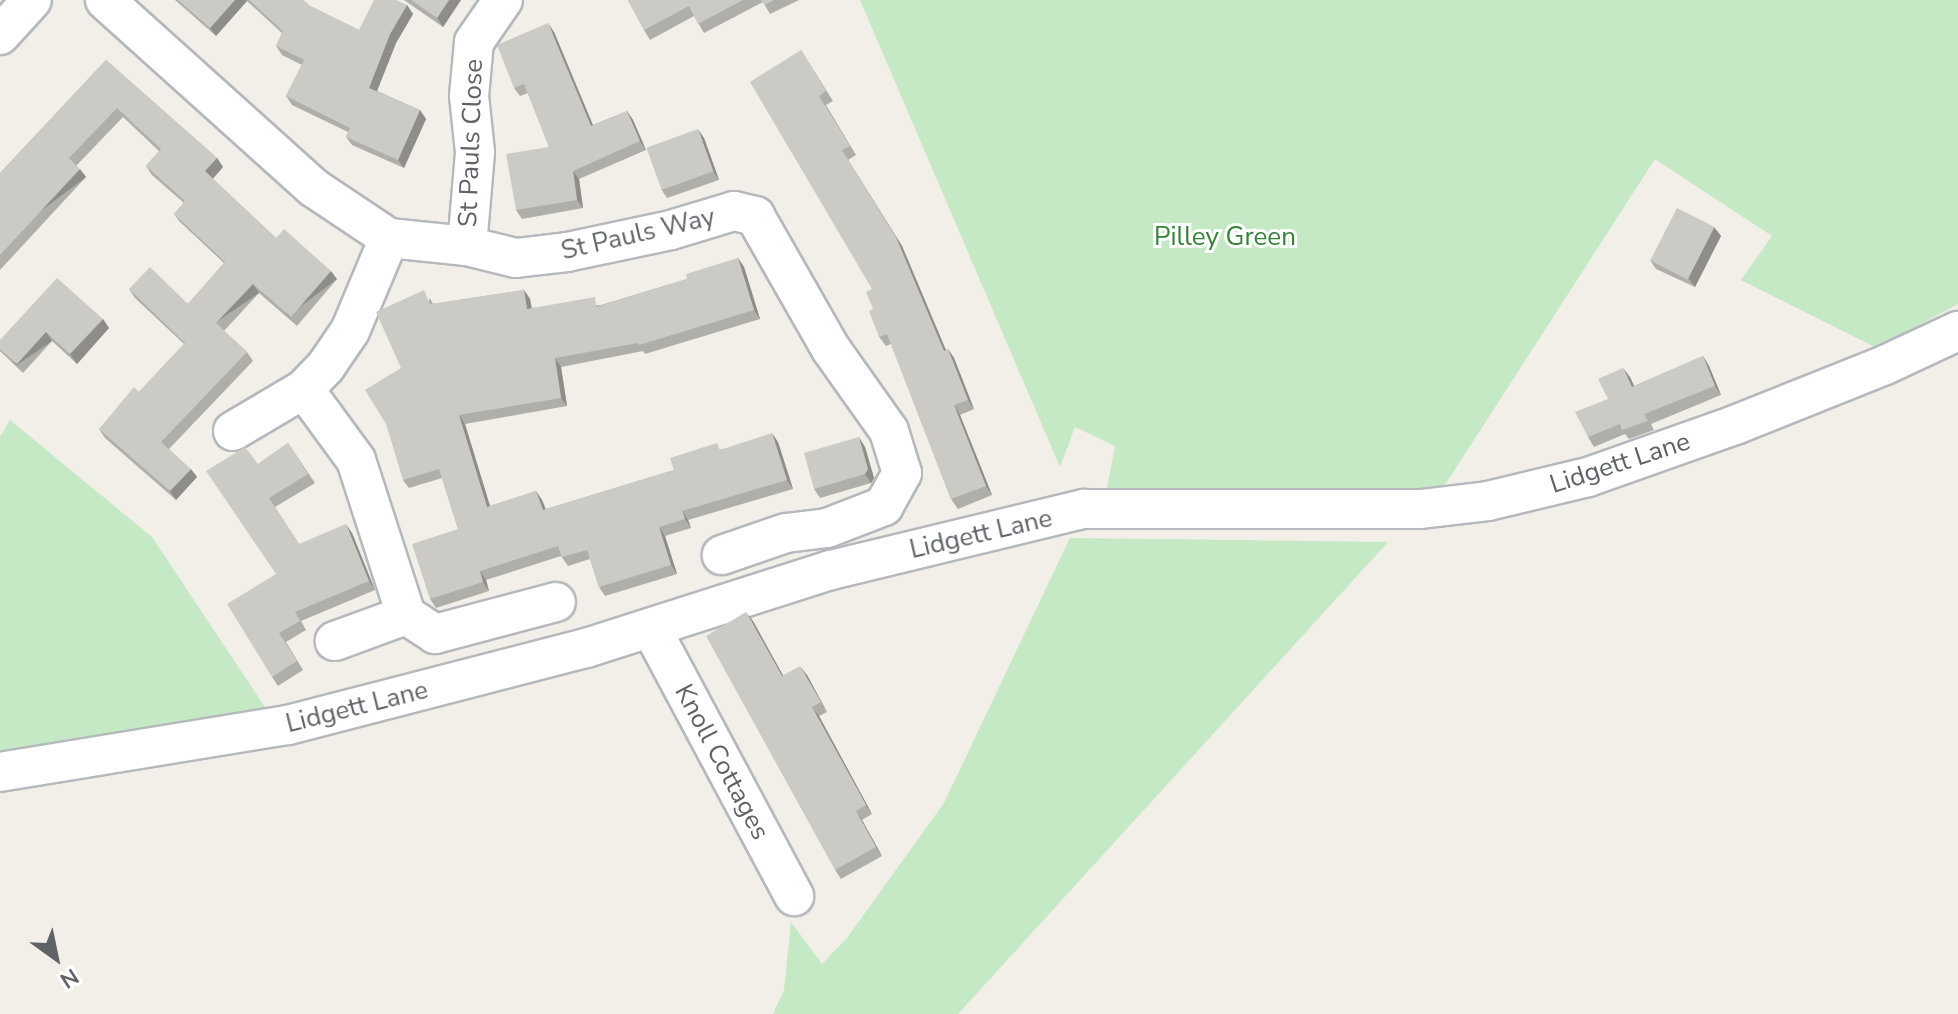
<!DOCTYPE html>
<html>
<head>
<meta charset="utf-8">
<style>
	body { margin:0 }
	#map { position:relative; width:1958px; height:1014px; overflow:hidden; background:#f1efe8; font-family:"Nunito Sans",sans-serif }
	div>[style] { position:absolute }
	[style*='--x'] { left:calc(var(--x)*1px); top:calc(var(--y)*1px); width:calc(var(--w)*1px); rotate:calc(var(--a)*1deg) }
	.green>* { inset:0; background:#c5e8c5 }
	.roads { filter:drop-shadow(2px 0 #b5b8bc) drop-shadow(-2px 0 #b5b8bc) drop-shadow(0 2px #b5b8bc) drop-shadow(0 -2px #b5b8bc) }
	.minor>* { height:38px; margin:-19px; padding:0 19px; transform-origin:19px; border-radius:19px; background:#fff }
	.wall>* { inset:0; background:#afaea9 }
	.shaded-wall>* { inset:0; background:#8f8d8a; transform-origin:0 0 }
	.building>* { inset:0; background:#cccac5; transform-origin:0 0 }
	span { translate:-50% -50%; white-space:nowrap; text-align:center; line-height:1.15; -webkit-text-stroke:6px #fff; paint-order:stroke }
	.street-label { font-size:26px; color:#5f6368 }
	.park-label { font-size:26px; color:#348238 }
	.north { position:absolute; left:16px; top:918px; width:80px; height:80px; -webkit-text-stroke:6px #fff; paint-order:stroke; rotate:147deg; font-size:22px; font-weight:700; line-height:32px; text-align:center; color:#5f6368 }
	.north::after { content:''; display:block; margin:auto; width:28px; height:36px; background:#5f6368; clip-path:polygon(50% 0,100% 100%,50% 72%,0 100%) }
</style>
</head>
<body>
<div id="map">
	<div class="green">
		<i style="clip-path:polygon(860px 0,1958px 0,1958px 304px,1877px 348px,1741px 280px,1772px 236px,1655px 159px,1443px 488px,1106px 493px,1115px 446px,1075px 427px,1060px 467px)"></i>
		<i style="clip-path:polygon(10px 420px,152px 537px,267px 710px,0 789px,0 437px)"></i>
		<i style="clip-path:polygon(1070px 538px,1388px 542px,958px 1014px,773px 1014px,784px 990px,791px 922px,822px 964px,847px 938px,944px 803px)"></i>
	</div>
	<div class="roads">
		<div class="minor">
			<i style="--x:105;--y:0;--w:281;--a:42"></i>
			<i style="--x:314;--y:188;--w:90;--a:33.7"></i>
			<i style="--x:389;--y:238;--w:78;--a:5.9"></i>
			<i style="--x:467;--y:246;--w:50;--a:13.8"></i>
			<i style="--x:516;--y:258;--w:51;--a:-6.7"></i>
			<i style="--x:567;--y:252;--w:106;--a:-11.9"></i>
			<i style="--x:671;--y:230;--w:66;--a:-16.8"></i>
			<i style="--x:734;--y:211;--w:22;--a:13"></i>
			<i style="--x:755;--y:216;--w:153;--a:60.3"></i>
			<i style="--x:831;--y:349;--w:100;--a:54.7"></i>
			<i style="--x:889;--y:431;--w:44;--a:72.8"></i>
			<i style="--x:902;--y:473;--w:38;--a:119"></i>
			<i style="--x:884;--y:506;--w:61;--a:158.9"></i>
			<i style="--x:827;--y:528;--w:41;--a:173"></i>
			<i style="--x:786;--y:533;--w:68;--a:161"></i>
			<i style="--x:0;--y:35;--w:47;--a:-47.6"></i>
			<i style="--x:467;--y:246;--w:94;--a:-85.1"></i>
			<i style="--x:475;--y:152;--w:56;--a:-96.1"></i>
			<i style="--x:469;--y:96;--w:54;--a:-84.7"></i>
			<i style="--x:474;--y:42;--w:51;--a:-55.4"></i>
			<i style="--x:304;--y:389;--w:88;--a:53.8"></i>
			<i style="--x:356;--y:460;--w:163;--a:72.1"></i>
			<i style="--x:406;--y:615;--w:76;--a:159.9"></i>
			<i style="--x:233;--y:431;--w:82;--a:-30.6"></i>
			<i style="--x:304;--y:389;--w:32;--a:-46"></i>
			<i style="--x:326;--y:366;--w:42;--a:-55.6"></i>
			<i style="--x:350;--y:331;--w:101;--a:-67.2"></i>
			<i style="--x:406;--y:615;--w:35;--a:33"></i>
			<i style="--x:435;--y:634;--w:125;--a:-14.8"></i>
			<i style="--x:651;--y:628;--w:304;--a:61.9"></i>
			<i style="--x:0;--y:772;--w:292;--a:-9.3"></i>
			<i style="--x:288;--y:725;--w:308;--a:-14.5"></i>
			<i style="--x:586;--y:648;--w:257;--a:-17.7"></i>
			<i style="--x:831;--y:570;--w:260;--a:-13.6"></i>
			<i style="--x:1084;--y:509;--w:337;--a:0"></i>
			<i style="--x:1421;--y:509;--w:67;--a:-6.8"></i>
			<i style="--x:1488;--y:501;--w:103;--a:-13.5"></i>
			<i style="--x:1588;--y:477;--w:156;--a:-19.5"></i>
			<i style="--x:1735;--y:425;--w:162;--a:-21.8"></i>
			<i style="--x:1885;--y:365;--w:81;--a:-25"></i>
		</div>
	</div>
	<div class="wall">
		<i style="clip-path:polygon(175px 0,303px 0,310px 6px,359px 30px,407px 5px,413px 14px,396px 43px,377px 91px,420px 110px,426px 119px,404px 168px,352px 145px,346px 137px,348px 132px,292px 105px,286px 96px,302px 65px,282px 55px,276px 46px,282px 33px,247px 1px,216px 36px)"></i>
		<i style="clip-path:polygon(404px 0,461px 0,443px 27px)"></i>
		<i style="clip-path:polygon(628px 0,799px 0,770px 14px,763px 2px,704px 33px,694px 16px,650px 40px,644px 30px)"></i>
		<i style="clip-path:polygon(554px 32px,593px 125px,627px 111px,633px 120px,646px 150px,579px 179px,583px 208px,522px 219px,516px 210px,549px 147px,528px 93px,520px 96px,514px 88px)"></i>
		<i style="clip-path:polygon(801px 50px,833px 101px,826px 105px,856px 155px,848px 160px,902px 246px,946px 350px,948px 349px,954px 358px,974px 409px,960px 415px,992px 495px,958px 509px,951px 499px,891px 344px,886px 346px,879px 337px,873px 309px,872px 289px)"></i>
		<i style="clip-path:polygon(106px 60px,217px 158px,223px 167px,213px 179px,276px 238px,337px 279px,297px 326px,259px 293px,224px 331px,247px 352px,253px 361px,169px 449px,197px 477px,176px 500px,105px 438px,99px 429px,139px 392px,184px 344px,135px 298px,129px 289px,188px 304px,224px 263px,180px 222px,174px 214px,184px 203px,152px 175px,146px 166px,159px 151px,123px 117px,76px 166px,86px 177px,0 270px,0 173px)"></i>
		<i style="clip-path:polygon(704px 138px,719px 180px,667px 198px,661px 189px)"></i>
		<i style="clip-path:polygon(1714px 227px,1721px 236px,1695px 287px,1656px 269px,1650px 260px)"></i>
		<i style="clip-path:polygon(738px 258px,744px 267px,760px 319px,645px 354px,643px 351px,561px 367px,567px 406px,465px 424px,490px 506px,536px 491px,542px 500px,546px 509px,674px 470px,722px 449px,778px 442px,793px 489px,688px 520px,691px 528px,665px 536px,677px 574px,605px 596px,599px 587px,590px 559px,568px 566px,561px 556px,486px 580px,489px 591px,436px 608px,430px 599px,458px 529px,442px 478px,409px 488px,403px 480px,401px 368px,430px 298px,433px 304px,524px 290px,530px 299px,532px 308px,601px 305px,687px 279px)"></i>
		<i style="clip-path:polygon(103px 319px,109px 328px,77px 364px,52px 341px,23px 373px,0 351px,0 340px)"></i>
		<i style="clip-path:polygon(1703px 356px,1709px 366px,1721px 395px,1651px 424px,1654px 430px,1629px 439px,1625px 434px,1594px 447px,1588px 437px,1608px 399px,1630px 377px,1634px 386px)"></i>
		<i style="clip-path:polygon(288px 443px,315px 483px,275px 507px,299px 544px,352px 533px,375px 590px,301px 621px,306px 630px,286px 642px,303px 670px,278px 686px,272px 677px,276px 574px,258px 464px)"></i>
		<i style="clip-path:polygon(865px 447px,874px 478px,871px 483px,820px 498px,814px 489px)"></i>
		<i style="clip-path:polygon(753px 621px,783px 675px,807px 675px,827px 712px,819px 716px,872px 814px,862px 820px,882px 856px,841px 879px,835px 870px)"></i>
	</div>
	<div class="shaded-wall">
		<i style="clip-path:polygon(235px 0,246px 0,247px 1px,216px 36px,210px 28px)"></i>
		<i style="clip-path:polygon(449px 0,461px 0,443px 27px,437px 18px)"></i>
		<i style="clip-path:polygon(407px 5px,413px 14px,396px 43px,375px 96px,369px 88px,390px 34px)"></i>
		<i style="clip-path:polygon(548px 23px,554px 32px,597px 135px,591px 126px)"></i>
		<i style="clip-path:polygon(420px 110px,426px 119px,404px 168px,398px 160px)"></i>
		<i style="clip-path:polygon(627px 111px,633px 120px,646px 150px,640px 141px)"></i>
		<i style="clip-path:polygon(698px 129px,704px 138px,719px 180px,713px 171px)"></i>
		<i style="clip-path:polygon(217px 158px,223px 167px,211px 180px,205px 171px)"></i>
		<i style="clip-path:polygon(848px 160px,902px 246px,950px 360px,944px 351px)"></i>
		<i style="left:80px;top:169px;width:10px;height:117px;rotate:53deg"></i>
		<i style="clip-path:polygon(573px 171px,579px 179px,583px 208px,577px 200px)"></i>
		<i style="clip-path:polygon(1714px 227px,1721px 236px,1695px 287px,1688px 278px)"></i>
		<i style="clip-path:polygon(738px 258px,744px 267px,760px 319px,754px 310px)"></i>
		<i style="left:331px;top:271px;width:10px;height:61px;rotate:53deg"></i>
		<i style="left:253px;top:284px;width:11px;height:54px;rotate:56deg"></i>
		<i style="clip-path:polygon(524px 290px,530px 299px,533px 318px,527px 309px)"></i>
		<i style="clip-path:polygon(103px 319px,109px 328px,77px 364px,70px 354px)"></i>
		<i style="left:46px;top:332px;width:11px;height:43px;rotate:56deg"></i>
		<i style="clip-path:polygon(948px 349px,954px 358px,974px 409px,968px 400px)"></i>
		<i style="clip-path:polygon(1703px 356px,1709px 366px,1721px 395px,1715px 386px)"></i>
		<i style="clip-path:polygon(555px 358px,561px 367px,567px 406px,561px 398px)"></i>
		<i style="clip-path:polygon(1623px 368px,1630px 377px,1639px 397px,1632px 387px)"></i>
		<i style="clip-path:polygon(954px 405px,960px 415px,992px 495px,986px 486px)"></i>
		<i style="clip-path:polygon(459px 415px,465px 424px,493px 516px,487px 507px)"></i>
		<i style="clip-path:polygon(772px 433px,778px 442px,793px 489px,787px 480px)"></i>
		<i style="clip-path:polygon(859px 437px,865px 447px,874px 478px,871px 483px,865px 474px)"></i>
		<i style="clip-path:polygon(191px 469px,197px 477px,176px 500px,170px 491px)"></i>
		<i style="clip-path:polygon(536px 491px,542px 500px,549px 519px,543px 510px)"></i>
		<i style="clip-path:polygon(682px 511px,688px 520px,691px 528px,685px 519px)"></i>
		<i style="clip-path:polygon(346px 524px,352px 533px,375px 590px,369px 581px)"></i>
		<i style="clip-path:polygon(659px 527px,665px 536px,677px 574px,671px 565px)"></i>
		<i style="clip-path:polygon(480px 571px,486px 580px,489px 591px,483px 582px)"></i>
		<i style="clip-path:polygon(746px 612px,753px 621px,788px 685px,782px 676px)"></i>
		<i style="clip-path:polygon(800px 666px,807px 675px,827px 712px,821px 702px)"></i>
		<i style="clip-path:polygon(812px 707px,819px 716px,872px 814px,866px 805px)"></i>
		<i style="clip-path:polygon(856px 811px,862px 820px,882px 856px,876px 847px)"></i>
	</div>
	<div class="building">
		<i style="clip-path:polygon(178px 0,235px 0,210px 28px)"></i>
		<i style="clip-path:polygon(249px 0,303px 0,310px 6px,359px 30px,374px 0,396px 0,407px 5px,390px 34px,369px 88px,420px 110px,398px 160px,346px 137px,350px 128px,286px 96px,304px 60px,276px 46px,283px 31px)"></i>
		<i style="clip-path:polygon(411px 0,449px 0,437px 18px)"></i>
		<i style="clip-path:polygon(628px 0,743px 0,698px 24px,689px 6px,644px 30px)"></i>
		<i style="clip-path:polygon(761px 0,774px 0,764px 5px)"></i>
		<i style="clip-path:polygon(548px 23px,591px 126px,627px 111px,640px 141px,573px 171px,577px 200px,516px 210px,506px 154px,549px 147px,524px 84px,514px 88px,497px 45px)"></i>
		<i style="clip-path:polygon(801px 50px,826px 91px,819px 96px,850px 146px,842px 150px,896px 237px,944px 351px,948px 349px,968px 400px,954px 405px,986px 486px,951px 499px,887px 334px,879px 337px,869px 311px,873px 309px,866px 292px,872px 289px,750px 82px)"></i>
		<i style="clip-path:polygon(106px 60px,217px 158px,205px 171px,276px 238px,284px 229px,331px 271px,291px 317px,253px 284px,216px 323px,247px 352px,161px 442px,191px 469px,170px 491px,99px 429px,134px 387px,139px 392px,185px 343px,129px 289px,150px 267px,188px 304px,225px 262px,174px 214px,185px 201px,146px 166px,161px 149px,117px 108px,69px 158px,80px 169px,0 255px,0 173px)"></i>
		<i style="left:698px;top:129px;width:45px;height:55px;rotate:70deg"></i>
		<i style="left:1677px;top:208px;width:42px;height:59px;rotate:27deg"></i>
		<i style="clip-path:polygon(738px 258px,754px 310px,639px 345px,638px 343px,555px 358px,561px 398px,459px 415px,487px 507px,536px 491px,543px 510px,674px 470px,670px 458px,717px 443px,720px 450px,772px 433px,787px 480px,682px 511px,685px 519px,659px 527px,671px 565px,599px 587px,587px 550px,562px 557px,558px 546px,480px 571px,483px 582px,430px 599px,412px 544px,458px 529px,439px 469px,403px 480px,386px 424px,365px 390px,401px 368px,376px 312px,424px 290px,430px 304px,524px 290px,527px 309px,595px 297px,596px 307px,687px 279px,686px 274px)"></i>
		<i style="clip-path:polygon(57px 278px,103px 319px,70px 354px,46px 332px,17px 364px,0 349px,0 340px)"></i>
		<i style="clip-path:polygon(1703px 356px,1715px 386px,1644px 414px,1648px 421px,1622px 430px,1620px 424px,1588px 437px,1575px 412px,1608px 399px,1598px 379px,1623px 368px,1632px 387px)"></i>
		<i style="clip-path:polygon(859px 437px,868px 469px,865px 474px,814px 489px,804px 453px)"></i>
		<i style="clip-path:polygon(288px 443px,308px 474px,269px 498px,299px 544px,346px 524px,369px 581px,295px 612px,300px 621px,279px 633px,297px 661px,272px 677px,227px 604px,276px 574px,206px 471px,245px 447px,258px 464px)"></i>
		<i style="clip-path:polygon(746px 612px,782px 676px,800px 666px,821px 702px,812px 707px,866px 805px,856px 811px,876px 847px,835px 870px,706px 636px)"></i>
	</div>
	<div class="street-label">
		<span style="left:471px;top:143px;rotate:-88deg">St Pauls Close</span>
		<span style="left:638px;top:234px;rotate:-13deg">St Pauls Way</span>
		<span style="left:1620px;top:463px;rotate:-18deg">Lidgett Lane</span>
		<span style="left:981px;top:534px;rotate:-13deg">Lidgett Lane</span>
		<span style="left:357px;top:707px;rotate:-14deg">Lidgett Lane</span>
		<span style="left:722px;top:762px;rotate:62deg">Knoll Cottages</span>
	</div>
	<div class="park-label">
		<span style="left:1225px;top:237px">Pilley Green</span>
	</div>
	<div class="north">N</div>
</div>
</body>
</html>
